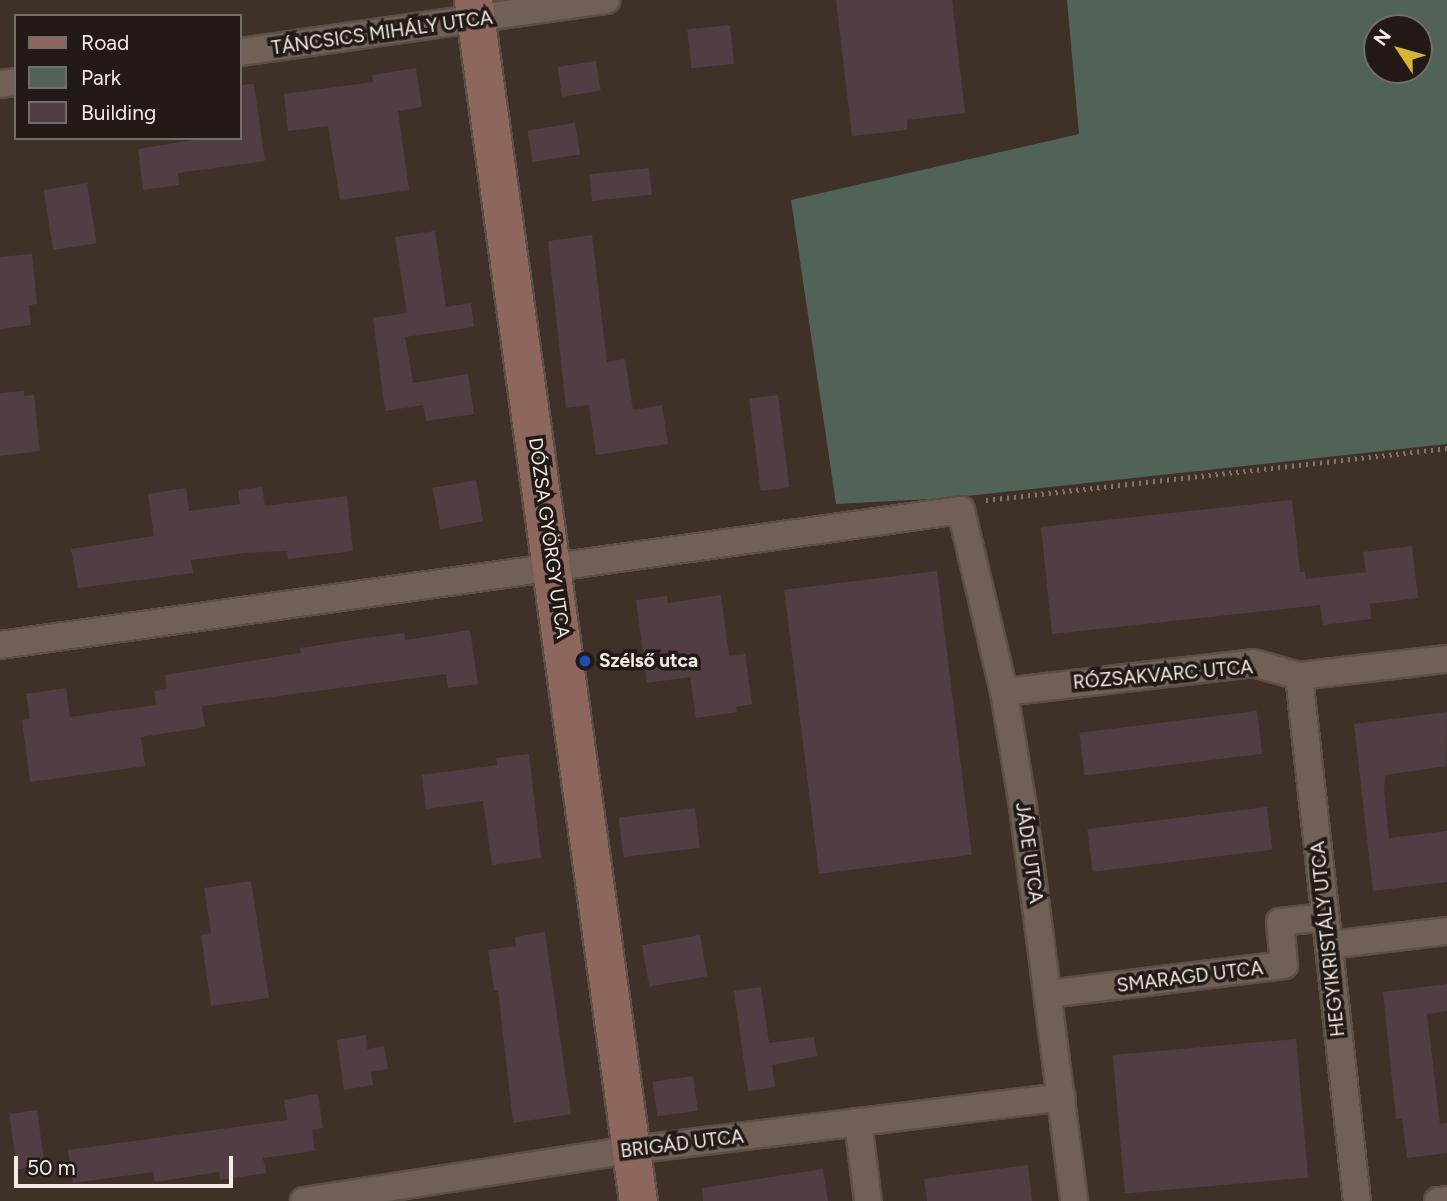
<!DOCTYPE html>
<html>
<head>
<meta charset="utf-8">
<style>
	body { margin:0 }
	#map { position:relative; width:1447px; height:1201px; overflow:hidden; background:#3f3127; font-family:Figtree,sans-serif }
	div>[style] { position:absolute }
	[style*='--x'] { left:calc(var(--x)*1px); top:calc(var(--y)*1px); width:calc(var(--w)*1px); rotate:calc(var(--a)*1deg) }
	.green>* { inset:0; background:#516256 }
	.building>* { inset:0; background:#503e44; transform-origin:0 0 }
	.path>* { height:4.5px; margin-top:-2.25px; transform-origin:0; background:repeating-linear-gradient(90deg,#82766d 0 2px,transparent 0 7px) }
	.roads { filter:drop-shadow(2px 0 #5b4f46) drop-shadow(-2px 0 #5b4f46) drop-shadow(0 2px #5b4f46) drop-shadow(0 -2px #5b4f46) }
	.street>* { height:26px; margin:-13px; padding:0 13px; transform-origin:13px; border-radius:13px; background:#706055 }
	.secondary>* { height:37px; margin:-18.5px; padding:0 18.5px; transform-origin:18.5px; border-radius:18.5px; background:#8d665d }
	.dots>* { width:19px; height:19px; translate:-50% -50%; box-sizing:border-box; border:4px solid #211a16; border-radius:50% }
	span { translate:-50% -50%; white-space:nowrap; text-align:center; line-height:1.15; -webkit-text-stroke:7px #211a16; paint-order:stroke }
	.street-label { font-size:19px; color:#f3eae3 }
	.poi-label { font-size:19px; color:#f3eae3; font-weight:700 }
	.left { translate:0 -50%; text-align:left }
	.legend { position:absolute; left:14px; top:14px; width:228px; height:126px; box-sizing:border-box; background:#211a16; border:2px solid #756d68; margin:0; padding:9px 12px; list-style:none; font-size:21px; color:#f3eae3 }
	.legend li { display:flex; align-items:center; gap:14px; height:35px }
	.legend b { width:35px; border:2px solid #756d68 }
	.north { position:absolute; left:1363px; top:14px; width:70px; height:70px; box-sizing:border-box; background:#211a16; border:2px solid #756d68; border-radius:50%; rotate:306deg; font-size:19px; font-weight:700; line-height:28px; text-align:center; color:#f3eae3 }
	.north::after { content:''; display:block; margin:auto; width:24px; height:32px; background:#d8b434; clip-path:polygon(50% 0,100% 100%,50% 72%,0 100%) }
	.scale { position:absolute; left:14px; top:1156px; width:219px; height:32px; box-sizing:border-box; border:4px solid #f3eae3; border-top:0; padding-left:9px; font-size:21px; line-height:24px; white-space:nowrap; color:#f3eae3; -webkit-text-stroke:5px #211a16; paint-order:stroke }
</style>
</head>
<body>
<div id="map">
	<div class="green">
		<i style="clip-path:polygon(evenodd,1067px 0,1447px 0,1447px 444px,948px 498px,836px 504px,791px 200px,1079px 134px,1067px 0,1377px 28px,1419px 28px,1419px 70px,1377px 70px,1377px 28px)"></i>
	</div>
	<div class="building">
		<i style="clip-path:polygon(836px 0,952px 0,965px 113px,907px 120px,907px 130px,852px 136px)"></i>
		<i style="left:730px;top:25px;width:39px;height:43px;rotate:84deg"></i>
		<i style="left:596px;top:61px;width:30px;height:39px;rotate:81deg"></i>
		<i style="clip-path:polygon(416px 68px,422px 107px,398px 111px,409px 190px,340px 200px,328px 126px,288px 131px,284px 94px,373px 82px,372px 75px)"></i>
		<i style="clip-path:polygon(254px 84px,265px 161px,178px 173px,179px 185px,143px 190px,138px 149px,206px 138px,240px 138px,240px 85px)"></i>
		<i style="left:575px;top:123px;width:32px;height:48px;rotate:81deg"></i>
		<i style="left:649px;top:168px;width:27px;height:60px;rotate:84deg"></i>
		<i style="left:87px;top:183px;width:61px;height:44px;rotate:81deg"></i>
		<i style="clip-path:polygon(435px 231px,446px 307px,471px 303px,474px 327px,405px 337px,413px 383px,468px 374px,474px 414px,426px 421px,423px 405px,385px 411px,373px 318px,407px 313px,395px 237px)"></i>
		<i style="clip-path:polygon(592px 235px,607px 362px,625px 359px,633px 410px,662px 405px,668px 444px,596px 455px,589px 405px,566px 408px,548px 241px)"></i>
		<i style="clip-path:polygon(32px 254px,37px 304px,29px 305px,31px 325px,0 329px,0 257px)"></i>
		<i style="clip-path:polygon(24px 391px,24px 396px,34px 395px,40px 451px,0 456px,0 393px)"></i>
		<i style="left:778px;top:395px;width:93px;height:29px;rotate:83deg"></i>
		<i style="left:476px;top:480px;width:42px;height:44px;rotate:80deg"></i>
		<i style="clip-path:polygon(262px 487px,265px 506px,347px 496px,353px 551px,288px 559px,287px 551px,246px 553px,191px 560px,193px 573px,78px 588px,71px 549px,154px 536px,148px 494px,186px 488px,189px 511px,240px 504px,238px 490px)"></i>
		<i style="clip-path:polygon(1292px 500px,1300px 572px,1305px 572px,1306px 579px,1366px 572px,1363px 552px,1412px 546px,1418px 598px,1370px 604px,1371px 619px,1323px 625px,1320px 605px,1052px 634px,1041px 527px)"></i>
		<i style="left:937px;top:571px;width:286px;height:154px;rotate:83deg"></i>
		<i style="clip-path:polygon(721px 595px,729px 656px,745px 654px,752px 704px,736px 707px,737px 712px,696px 718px,690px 677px,647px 683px,636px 600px,667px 596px,668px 603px)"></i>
		<i style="clip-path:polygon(470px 630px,478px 684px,448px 688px,446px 674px,202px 706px,205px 727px,141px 737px,145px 766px,30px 782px,22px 720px,30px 719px,26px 694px,66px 688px,70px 717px,156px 705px,154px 691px,167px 689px,165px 675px,301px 653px,300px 648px,358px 639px,404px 633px,405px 640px)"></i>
		<i style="left:1257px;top:711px;width:43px;height:179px;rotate:83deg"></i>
		<i style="clip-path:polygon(1447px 712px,1446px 766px,1385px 775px,1384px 791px,1389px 838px,1447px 831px,1447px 882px,1373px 891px,1354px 724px)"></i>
		<i style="clip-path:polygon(529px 754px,541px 858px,492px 865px,483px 801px,426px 809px,422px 775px,497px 765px,496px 758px)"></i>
		<i style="left:1267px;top:807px;width:43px;height:181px;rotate:83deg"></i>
		<i style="left:695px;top:808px;width:40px;height:77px;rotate:83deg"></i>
		<i style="clip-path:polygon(251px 881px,269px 998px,211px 1006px,201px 935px,211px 933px,204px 888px)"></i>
		<i style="clip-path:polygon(545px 932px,571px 1114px,513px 1123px,498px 990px,494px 990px,488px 950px,516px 946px,515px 937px)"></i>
		<i style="left:700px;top:935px;width:42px;height:59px;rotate:80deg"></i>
		<i style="clip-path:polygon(1447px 984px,1447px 1011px,1427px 1014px,1440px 1124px,1447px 1123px,1447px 1153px,1407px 1158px,1402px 1118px,1396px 1119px,1383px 992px)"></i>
		<i style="clip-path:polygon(761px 987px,769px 1043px,814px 1037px,817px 1056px,772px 1065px,775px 1087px,748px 1091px,734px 991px)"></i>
		<i style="clip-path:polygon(366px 1035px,367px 1049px,384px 1046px,388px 1069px,371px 1072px,373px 1085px,344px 1090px,337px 1040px)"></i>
		<i style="left:1296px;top:1039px;width:139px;height:184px;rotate:85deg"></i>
		<i style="left:693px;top:1076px;width:35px;height:41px;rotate:82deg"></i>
		<i style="clip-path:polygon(318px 1094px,323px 1128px,312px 1130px,315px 1151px,263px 1158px,266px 1173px,220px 1180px,219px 1172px,155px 1182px,153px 1172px,73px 1183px,68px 1150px,287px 1120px,284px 1100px)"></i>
		<i style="left:37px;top:1110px;width:56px;height:28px;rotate:82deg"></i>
		<i style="clip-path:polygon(1028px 1165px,1032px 1201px,927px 1201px,924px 1179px)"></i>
		<i style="clip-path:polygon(823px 1169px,828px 1201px,703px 1201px,702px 1188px)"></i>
	</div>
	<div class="path">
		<i style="--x:986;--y:500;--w:464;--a:-6.4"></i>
	</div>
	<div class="roads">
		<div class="street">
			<i style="--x:240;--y:52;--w:370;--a:-8.1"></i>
			<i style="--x:0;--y:84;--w:16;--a:-7"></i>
			<i style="--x:0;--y:645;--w:970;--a:-8"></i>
			<i style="--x:961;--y:510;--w:187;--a:76.7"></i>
			<i style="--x:1004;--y:692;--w:117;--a:80.6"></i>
			<i style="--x:1023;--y:807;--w:397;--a:82.6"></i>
			<i style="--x:1299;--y:676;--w:528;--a:83.7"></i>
			<i style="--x:1004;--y:692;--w:251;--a:-6.6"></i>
			<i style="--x:1253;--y:663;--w:48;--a:15.8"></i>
			<i style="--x:1299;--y:676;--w:149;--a:-6.6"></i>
			<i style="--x:1329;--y:945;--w:119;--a:-6.8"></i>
			<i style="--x:1048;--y:994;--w:238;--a:-7"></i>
			<i style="--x:1284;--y:965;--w:43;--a:-95.3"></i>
			<i style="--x:1280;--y:922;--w:46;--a:-6.2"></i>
			<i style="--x:858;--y:1122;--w:80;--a:82.8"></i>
			<i style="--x:304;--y:1201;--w:331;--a:-8.9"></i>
			<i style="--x:631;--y:1150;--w:434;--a:-7"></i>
			<i style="--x:1438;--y:1201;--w:9;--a:-6"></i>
		</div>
		<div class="secondary">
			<i style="--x:473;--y:0;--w:1212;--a:82.18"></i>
		</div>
	</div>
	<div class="dots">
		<i style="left:585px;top:661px;background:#1a4fb4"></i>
	</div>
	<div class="street-label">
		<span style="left:382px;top:33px;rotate:-8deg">TÁNCSICS MIHÁLY UTCA</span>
		<span style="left:549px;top:538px;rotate:82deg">DÓZSA GYÖRGY UTCA</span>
		<span style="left:1163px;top:675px;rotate:-5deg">RÓZSAKVARC UTCA</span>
		<span style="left:1029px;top:853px;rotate:82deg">JÁDE UTCA</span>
		<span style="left:1328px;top:939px;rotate:-96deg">HEGYIKRISTÁLY UTCA</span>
		<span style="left:1190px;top:977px;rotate:-7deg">SMARAGD UTCA</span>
		<span style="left:682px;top:1144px;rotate:-7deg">BRIGÁD UTCA</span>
	</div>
	<div class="poi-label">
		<span class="left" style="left:599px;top:661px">Szélső utca</span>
	</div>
	<ul class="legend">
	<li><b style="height:9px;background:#8d665d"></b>Road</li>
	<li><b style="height:19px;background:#516256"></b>Park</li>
	<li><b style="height:19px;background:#503e44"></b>Building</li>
	</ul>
	<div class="north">N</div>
	<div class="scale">50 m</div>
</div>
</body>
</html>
